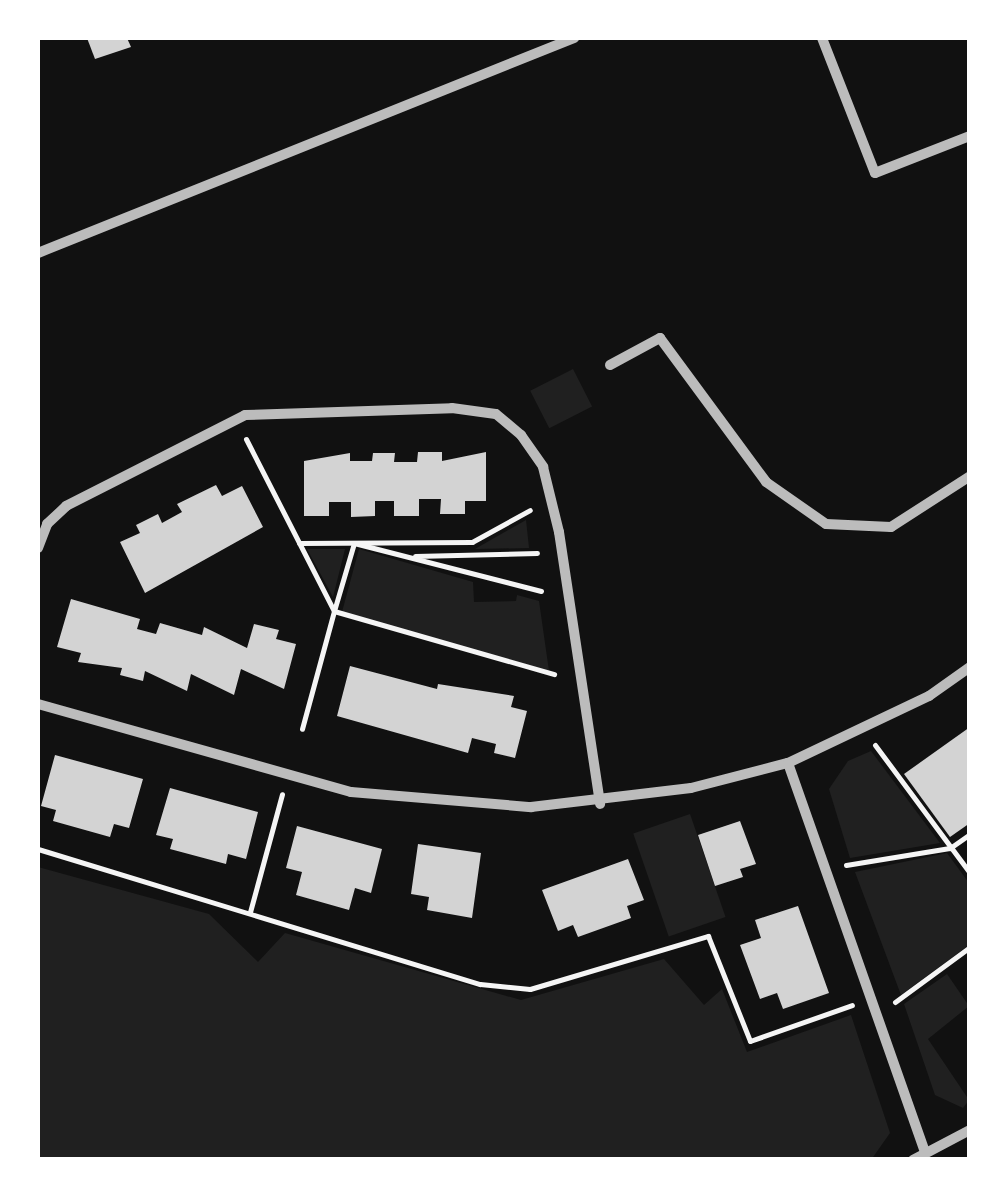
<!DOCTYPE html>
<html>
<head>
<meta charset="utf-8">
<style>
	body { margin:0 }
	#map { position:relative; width:1007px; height:1197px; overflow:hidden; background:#111; font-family:"DejaVu Sans",sans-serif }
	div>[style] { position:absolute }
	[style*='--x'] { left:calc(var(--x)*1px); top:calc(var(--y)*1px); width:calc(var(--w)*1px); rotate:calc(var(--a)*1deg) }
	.green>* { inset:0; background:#202020; transform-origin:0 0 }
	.building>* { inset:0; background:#d3d3d3 }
	.path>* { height:5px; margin:-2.5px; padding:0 2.5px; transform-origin:2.5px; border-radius:2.5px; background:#f5f5f5 }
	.minor>* { height:10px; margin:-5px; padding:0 5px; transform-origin:5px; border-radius:5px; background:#bcbcbc }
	span { translate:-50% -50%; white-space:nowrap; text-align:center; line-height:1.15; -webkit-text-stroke:8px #fff; paint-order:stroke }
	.frame { position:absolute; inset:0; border:40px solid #fff; pointer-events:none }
</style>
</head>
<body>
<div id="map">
	<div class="green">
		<i style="left:573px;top:369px;width:42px;height:48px;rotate:63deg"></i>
		<i style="clip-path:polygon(526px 520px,529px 548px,475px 549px)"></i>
		<i style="clip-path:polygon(307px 549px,345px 549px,333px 597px)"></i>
		<i style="clip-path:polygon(359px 549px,473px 582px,474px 602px,516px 601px,517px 595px,539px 601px,549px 671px,342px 612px)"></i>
		<i style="clip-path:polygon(871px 751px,940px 843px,850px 858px,829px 789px,848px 761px)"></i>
		<i style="left:690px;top:814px;width:109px;height:60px;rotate:71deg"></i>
		<i style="clip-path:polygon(947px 853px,969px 883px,969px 945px,901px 995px,855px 872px)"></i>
		<i style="clip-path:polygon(38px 867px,209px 914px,258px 962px,285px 933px,521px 1000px,664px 959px,704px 1005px,722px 989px,747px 1052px,851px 1015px,890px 1133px,871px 1160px,38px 1159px)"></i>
		<i style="clip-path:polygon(947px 974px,969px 1006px,928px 1039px,969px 1100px,963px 1108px,935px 1095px,904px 1004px)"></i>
	</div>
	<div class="building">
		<i style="clip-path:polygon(87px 38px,127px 38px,131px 47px,95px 59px)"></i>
		<i style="clip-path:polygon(418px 452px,442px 452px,442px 461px,486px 452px,486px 501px,465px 501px,465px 514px,440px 514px,441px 499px,419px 499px,419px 516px,394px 516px,394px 501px,375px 501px,375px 516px,351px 517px,351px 502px,329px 502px,329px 516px,304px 516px,304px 461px,350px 453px,350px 461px,372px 461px,373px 453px,395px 453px,394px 462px,417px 462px)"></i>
		<i style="clip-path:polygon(216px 485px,222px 496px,242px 486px,263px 527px,145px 593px,120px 542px,140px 533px,136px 525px,158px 514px,162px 523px,182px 512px,177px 504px)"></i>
		<i style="clip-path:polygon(71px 599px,140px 619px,137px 629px,156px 634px,160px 623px,202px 635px,204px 627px,247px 648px,254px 624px,279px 630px,276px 639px,296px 644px,284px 689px,241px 669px,234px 695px,191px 674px,187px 691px,145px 671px,143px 681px,120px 675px,122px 668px,78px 662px,81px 653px,57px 647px)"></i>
		<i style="clip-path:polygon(350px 666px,437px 689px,438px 684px,514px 696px,511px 707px,527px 711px,515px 758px,494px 753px,496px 744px,472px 738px,468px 753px,337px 716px)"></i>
		<i style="clip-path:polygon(970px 727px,970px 823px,950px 837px,904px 774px)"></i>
		<i style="clip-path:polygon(55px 755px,143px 779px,129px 828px,114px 824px,110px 837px,53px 821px,56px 810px,41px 806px)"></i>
		<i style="clip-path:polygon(170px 788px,258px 812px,246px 859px,228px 854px,226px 864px,170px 849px,173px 839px,156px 835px)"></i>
		<i style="clip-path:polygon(740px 821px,756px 864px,740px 869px,743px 877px,715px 886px,698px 835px)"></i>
		<i style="clip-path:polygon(297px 826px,382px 849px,371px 893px,355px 888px,349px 910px,296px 895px,302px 872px,286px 868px)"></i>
		<i style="clip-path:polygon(418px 844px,481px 853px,472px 918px,427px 910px,429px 897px,411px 894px)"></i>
		<i style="clip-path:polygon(628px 859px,644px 900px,627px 906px,631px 918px,578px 937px,573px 925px,558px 931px,542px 890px)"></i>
		<i style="clip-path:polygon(798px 906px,829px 993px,783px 1009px,777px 993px,760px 999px,740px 945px,761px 938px,755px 920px)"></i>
	</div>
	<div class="path">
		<i style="--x:246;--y:439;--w:193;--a:62.9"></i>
		<i style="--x:334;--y:611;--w:122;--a:105.2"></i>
		<i style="--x:299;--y:543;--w:173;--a:-0.3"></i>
		<i style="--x:472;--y:542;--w:66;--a:-28.9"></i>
		<i style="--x:415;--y:556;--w:122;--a:-1.4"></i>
		<i style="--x:541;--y:591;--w:193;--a:-165.6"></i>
		<i style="--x:354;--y:543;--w:71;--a:106.4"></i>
		<i style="--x:334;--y:611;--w:229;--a:16"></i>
		<i style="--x:875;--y:745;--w:159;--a:53.4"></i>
		<i style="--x:38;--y:849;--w:462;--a:17"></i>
		<i style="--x:480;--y:984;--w:50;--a:5.7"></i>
		<i style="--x:530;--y:989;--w:186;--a:-16.6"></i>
		<i style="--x:708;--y:936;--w:113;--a:68.2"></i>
		<i style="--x:750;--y:1041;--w:108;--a:-19.4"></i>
		<i style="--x:846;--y:865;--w:105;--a:-9.3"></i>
		<i style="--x:950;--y:848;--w:24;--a:-35"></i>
		<i style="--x:250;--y:912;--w:122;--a:-74.8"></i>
		<i style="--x:895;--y:1002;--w:93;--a:-36.3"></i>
	</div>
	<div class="minor">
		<i style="--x:822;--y:38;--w:145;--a:68.6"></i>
		<i style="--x:875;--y:173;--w:102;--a:-21.3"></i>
		<i style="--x:38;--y:253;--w:578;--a:-21.86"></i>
		<i style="--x:610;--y:365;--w:57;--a:-28.4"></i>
		<i style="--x:660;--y:338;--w:179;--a:53.6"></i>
		<i style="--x:766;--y:482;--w:73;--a:35"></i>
		<i style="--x:826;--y:524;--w:65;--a:2.6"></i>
		<i style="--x:891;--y:527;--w:94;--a:-32.8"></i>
		<i style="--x:38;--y:548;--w:26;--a:-69"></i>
		<i style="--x:47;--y:524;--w:26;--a:-43"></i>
		<i style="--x:66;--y:506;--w:201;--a:-26.9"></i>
		<i style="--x:245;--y:415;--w:207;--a:-1.9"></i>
		<i style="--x:452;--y:408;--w:44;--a:7.8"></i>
		<i style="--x:496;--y:414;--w:33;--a:40"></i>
		<i style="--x:521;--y:435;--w:39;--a:55"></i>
		<i style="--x:543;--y:467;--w:67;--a:76.2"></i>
		<i style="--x:559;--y:532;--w:275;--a:81.4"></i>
		<i style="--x:38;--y:704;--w:325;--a:15.7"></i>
		<i style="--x:351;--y:792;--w:181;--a:4.8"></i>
		<i style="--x:531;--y:807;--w:161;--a:-6.8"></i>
		<i style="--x:691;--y:788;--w:100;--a:-14.5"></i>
		<i style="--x:788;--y:763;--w:156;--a:-25.4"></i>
		<i style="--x:929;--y:696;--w:50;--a:-35.3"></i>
		<i style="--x:788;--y:763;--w:410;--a:70.6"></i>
		<i style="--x:913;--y:1160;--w:64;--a:-27.8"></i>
	</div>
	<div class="frame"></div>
</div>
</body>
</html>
